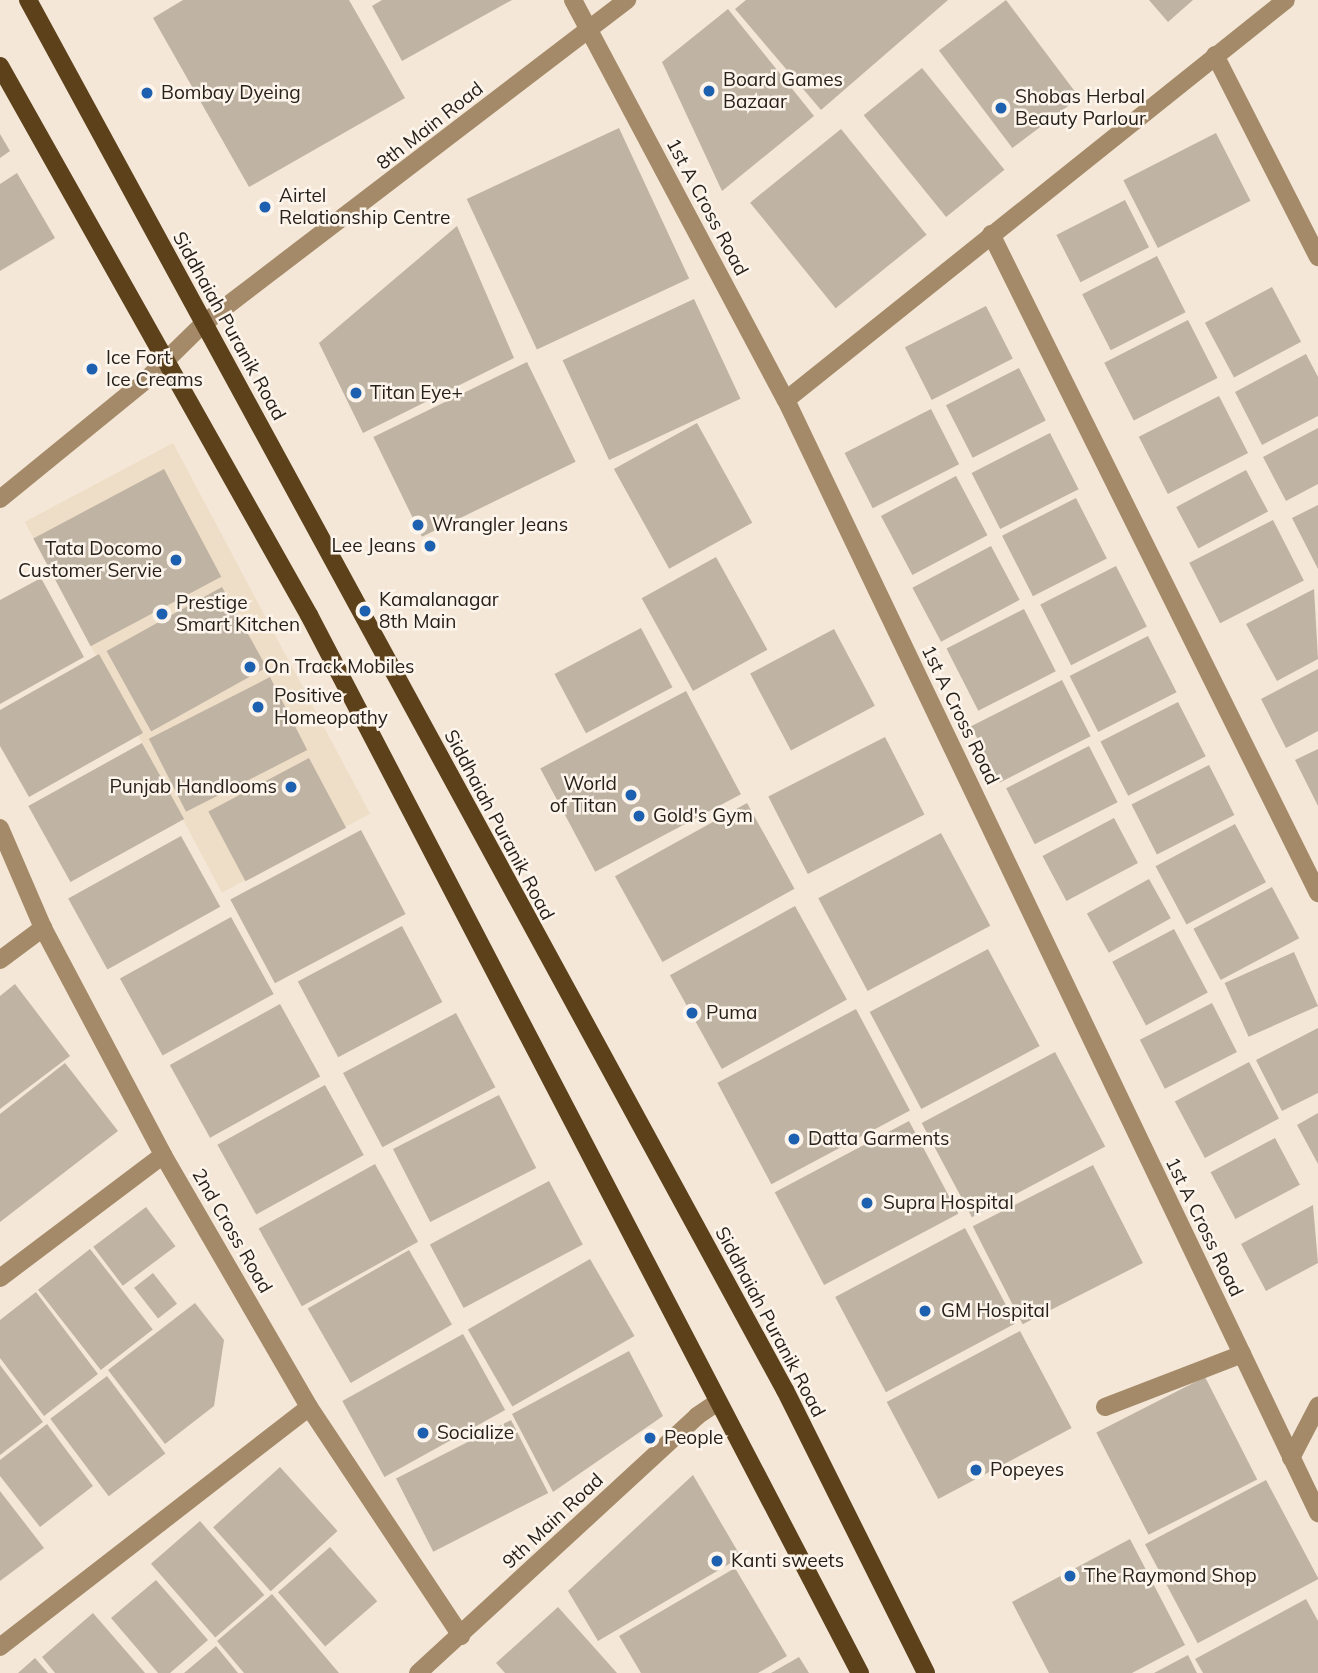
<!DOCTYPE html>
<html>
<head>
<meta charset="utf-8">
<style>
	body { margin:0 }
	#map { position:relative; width:1318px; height:1673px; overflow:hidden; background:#f4e7d7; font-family:Mulish,sans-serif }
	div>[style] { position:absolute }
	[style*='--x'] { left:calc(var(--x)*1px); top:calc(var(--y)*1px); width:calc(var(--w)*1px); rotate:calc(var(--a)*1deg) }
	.built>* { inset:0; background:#efdec7; transform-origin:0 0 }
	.building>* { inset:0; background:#bfb3a3; transform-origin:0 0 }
	.minor>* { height:18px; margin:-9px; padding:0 9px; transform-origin:9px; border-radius:9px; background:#a48a68 }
	.major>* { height:18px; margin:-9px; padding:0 9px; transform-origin:9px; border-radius:9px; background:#5c411a }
	.dots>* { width:19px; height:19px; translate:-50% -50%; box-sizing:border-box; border:4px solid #fdf5eb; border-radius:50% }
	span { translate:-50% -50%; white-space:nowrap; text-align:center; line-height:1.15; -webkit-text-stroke:5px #fdf5eb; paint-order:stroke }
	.poi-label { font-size:19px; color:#26211b }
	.left { translate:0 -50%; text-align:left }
	.right { translate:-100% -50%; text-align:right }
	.street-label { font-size:19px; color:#26211b }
</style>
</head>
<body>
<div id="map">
	<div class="built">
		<i style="left:173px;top:443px;width:420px;height:168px;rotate:62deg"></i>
	</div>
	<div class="building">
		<i style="clip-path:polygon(183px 0,349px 0,405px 98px,249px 187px,153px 18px)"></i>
		<i style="clip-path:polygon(382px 0,512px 0,402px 61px,372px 6px)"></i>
		<i style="clip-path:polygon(746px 0,948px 0,821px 110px,735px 9px)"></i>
		<i style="left:1006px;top:0;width:122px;height:84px;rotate:53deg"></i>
		<i style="clip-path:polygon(1149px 0,1193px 0,1168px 22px)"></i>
		<i style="clip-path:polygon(728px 9px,814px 116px,722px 191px,662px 62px)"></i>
		<i style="left:922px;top:68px;width:131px;height:75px;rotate:51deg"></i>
		<i style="left:619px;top:128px;width:166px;height:168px;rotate:65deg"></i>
		<i style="left:841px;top:129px;width:136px;height:117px;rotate:51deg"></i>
		<i style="left:1216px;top:133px;width:76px;height:104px;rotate:63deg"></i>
		<i style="clip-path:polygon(0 134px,10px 151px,0 158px)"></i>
		<i style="clip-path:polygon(17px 173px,55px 238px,0 271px,0 184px)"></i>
		<i style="left:1125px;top:200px;width:53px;height:77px;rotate:63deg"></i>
		<i style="clip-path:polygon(457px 226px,514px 358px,363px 433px,319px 343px)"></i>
		<i style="left:1157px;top:256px;width:63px;height:84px;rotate:63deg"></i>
		<i style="left:1272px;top:287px;width:62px;height:76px;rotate:62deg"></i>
		<i style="left:694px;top:299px;width:110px;height:145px;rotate:65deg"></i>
		<i style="left:986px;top:306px;width:59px;height:91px;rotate:63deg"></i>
		<i style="left:1188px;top:320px;width:65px;height:94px;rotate:63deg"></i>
		<i style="clip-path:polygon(1306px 354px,1318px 377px,1318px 416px,1262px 445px,1235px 392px)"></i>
		<i style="left:527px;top:362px;width:111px;height:171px;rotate:64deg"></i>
		<i style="left:1019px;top:368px;width:59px;height:82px;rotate:63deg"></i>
		<i style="left:1219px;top:396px;width:64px;height:90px;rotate:63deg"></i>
		<i style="left:931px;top:409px;width:62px;height:97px;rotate:63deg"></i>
		<i style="left:697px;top:423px;width:114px;height:95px;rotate:61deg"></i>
		<i style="clip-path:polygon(1318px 428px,1318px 484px,1286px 501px,1263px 457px)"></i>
		<i style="left:1050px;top:433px;width:63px;height:88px;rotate:63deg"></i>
		<i style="left:164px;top:469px;width:122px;height:148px;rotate:62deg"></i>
		<i style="left:1246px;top:470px;width:47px;height:79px;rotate:62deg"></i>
		<i style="left:956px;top:476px;width:67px;height:85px;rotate:62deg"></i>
		<i style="left:1076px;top:498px;width:68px;height:83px;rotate:63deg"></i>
		<i style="clip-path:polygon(1318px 505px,1318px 569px,1292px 518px)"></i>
		<i style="left:1273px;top:520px;width:68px;height:94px;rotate:63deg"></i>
		<i style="left:991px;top:546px;width:61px;height:89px;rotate:62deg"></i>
		<i style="left:716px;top:557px;width:106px;height:85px;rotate:61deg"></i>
		<i style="left:1116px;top:566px;width:68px;height:85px;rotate:63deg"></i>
		<i style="clip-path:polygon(41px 578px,84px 657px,0 704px,0 600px)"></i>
		<i style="left:222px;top:587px;width:92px;height:132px;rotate:61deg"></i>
		<i style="clip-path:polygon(1314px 589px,1318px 659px,1277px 681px,1246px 624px)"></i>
		<i style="left:1024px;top:609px;width:70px;height:87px;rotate:63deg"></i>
		<i style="left:641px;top:628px;width:67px;height:98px;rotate:62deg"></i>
		<i style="left:834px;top:629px;width:87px;height:95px;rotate:62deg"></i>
		<i style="left:1148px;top:636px;width:63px;height:88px;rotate:63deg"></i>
		<i style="clip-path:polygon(99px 654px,143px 733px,29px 797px,0 746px,0 710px)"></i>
		<i style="clip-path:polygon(1318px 669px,1318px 731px,1286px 748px,1261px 699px)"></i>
		<i style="left:270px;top:677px;width:82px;height:136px;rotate:63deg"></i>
		<i style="left:1062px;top:680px;width:63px;height:102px;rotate:63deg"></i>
		<i style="left:686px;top:691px;width:117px;height:165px;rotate:62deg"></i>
		<i style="left:1178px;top:702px;width:61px;height:87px;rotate:63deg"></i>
		<i style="left:885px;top:737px;width:87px;height:131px;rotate:63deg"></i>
		<i style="left:142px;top:743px;width:87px;height:130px;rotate:61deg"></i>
		<i style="left:1089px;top:746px;width:63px;height:93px;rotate:63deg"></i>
		<i style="clip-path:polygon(1318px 749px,1318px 806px,1295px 760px)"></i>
		<i style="left:309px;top:758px;width:79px;height:114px;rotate:62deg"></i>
		<i style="left:1209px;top:765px;width:56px;height:87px;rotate:63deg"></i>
		<i style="left:747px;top:803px;width:98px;height:151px;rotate:61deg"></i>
		<i style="left:1114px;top:818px;width:51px;height:81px;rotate:62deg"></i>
		<i style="left:1235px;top:824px;width:66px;height:90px;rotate:62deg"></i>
		<i style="left:361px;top:830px;width:95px;height:148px;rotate:62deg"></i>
		<i style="left:941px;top:833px;width:105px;height:139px;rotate:62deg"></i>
		<i style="left:181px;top:836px;width:81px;height:129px;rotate:61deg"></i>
		<i style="left:1149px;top:879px;width:45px;height:71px;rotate:61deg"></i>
		<i style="left:1272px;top:887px;width:58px;height:89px;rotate:62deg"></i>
		<i style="left:795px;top:906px;width:107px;height:143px;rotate:61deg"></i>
		<i style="left:231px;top:917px;width:88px;height:127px;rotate:61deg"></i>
		<i style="left:402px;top:926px;width:86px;height:118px;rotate:62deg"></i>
		<i style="left:1174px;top:929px;width:72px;height:70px;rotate:62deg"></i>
		<i style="left:988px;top:949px;width:110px;height:134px;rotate:62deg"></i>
		<i style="left:1294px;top:952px;width:59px;height:76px;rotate:66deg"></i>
		<i style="clip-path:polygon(15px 984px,70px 1056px,0 1109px,0 996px)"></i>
		<i style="left:1212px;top:1003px;width:55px;height:81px;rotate:63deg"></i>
		<i style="left:280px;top:1004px;width:83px;height:126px;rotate:61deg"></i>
		<i style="left:856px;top:1009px;width:115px;height:157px;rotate:62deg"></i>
		<i style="left:456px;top:1013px;width:84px;height:128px;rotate:62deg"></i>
		<i style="clip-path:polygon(1318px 1028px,1318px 1093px,1282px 1111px,1256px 1060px)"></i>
		<i style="left:1055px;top:1052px;width:107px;height:151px;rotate:62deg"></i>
		<i style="left:1249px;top:1062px;width:64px;height:84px;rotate:62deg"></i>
		<i style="clip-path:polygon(65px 1063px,118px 1131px,0 1222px,0 1114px)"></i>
		<i style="left:325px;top:1085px;width:80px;height:123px;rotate:61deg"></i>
		<i style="left:499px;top:1095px;width:82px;height:119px;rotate:63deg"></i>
		<i style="clip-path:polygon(1318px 1113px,1318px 1164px,1297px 1125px)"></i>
		<i style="left:909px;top:1121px;width:105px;height:152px;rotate:62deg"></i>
		<i style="left:1275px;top:1138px;width:53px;height:73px;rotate:62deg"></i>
		<i style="left:375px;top:1164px;width:89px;height:133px;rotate:61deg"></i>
		<i style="left:1093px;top:1165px;width:110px;height:135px;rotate:63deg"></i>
		<i style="left:549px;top:1181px;width:72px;height:135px;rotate:62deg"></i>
		<i style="clip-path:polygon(1313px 1205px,1318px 1263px,1266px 1291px,1241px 1244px)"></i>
		<i style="left:146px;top:1207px;width:49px;height:66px;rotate:53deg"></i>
		<i style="left:965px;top:1228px;width:108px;height:147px;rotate:62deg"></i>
		<i style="left:90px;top:1249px;width:102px;height:66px;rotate:52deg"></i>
		<i style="left:409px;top:1250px;width:86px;height:117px;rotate:60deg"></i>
		<i style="left:590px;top:1259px;width:89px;height:141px;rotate:60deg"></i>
		<i style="left:153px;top:1273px;width:39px;height:24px;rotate:52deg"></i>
		<i style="clip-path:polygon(36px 1292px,98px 1374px,44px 1416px,0 1358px,0 1320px)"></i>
		<i style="clip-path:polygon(195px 1303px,224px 1340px,214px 1406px,165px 1444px,108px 1370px)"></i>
		<i style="left:1020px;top:1331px;width:110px;height:151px;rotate:62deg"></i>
		<i style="left:463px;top:1334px;width:87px;height:138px;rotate:61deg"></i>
		<i style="clip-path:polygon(629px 1351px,663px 1416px,553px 1492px,512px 1414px)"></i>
		<i style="clip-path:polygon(0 1365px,43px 1422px,0 1455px)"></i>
		<i style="left:107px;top:1376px;width:97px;height:71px;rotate:53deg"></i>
		<i style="left:1205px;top:1377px;width:115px;height:122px;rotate:63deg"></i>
		<i style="left:511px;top:1420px;width:82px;height:129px;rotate:63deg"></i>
		<i style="clip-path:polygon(47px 1424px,93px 1486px,40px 1527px,0 1476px,0 1460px)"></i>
		<i style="left:280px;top:1467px;width:86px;height:90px;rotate:48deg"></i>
		<i style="clip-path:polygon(693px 1475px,741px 1557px,598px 1641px,568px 1591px)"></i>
		<i style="left:1266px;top:1480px;width:112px;height:137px;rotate:62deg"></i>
		<i style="clip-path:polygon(0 1491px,44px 1548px,0 1581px)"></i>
		<i style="left:200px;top:1521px;width:98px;height:65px;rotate:49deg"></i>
		<i style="clip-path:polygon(1130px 1539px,1185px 1645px,1132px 1673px,1049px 1673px,1012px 1602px)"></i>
		<i style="left:330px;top:1547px;width:72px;height:69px;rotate:49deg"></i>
		<i style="clip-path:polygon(735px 1568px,787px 1656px,758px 1673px,641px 1673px,619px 1636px)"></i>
		<i style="clip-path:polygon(156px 1580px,208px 1640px,170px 1673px,158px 1673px,111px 1618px)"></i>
		<i style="clip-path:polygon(272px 1594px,339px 1673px,244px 1673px,217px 1641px)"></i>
		<i style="clip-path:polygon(1306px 1599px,1318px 1621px,1318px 1673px,1203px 1673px,1195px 1659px)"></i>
		<i style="clip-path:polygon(558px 1607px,617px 1673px,505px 1673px,496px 1663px)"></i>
		<i style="clip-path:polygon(93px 1613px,145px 1673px,55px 1673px,42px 1657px)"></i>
		<i style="clip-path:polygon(216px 1646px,238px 1673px,184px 1673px)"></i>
		<i style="clip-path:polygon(1188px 1655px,1197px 1673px,1154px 1673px)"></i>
		<i style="clip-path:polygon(799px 1657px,809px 1673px,771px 1673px)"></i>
		<i style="clip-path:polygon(35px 1658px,48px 1673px,18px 1673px)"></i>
	</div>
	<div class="minor">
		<i style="--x:573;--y:0;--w:453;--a:62"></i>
		<i style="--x:786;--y:400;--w:1234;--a:64.45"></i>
		<i style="--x:1215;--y:55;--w:227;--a:63"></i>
		<i style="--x:991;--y:234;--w:736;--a:63.61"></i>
		<i style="--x:786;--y:400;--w:640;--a:-38.66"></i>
		<i style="--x:0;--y:499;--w:190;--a:-39.2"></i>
		<i style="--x:147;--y:379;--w:78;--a:-44.5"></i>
		<i style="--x:203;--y:324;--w:534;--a:-37.39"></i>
		<i style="--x:0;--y:828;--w:109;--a:66.7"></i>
		<i style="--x:43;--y:928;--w:257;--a:62.1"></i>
		<i style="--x:163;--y:1155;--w:291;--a:59.9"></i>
		<i style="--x:309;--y:1407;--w:275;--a:56.4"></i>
		<i style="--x:0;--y:960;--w:54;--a:-36.7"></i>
		<i style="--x:0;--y:1278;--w:204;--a:-37"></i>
		<i style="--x:1105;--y:1407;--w:147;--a:-21.1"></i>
		<i style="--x:1291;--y:1458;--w:59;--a:-62.6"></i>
		<i style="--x:0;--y:1647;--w:391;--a:-37.8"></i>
		<i style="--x:418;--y:1673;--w:379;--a:-42.6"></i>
		<i style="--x:697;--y:1416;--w:25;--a:-34"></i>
	</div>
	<div class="major">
		<i style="--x:28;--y:0;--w:1583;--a:61.43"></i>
		<i style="--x:785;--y:1390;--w:316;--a:63.5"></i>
		<i style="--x:0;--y:66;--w:630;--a:60.63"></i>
		<i style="--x:309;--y:615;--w:1193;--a:62.49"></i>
	</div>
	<div class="dots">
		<i style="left:709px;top:91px;background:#1d60b0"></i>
		<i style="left:147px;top:93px;background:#1d60b0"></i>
		<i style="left:1001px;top:108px;background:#1d60b0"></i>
		<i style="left:265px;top:207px;background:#1d60b0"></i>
		<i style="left:92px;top:369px;background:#1d60b0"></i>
		<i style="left:356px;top:393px;background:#1d60b0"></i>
		<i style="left:418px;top:525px;background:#1d60b0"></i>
		<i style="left:430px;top:546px;background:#1d60b0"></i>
		<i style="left:176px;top:560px;background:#1d60b0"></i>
		<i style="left:365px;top:611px;background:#1d60b0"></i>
		<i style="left:162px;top:614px;background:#1d60b0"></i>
		<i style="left:250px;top:667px;background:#1d60b0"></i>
		<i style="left:258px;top:707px;background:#1d60b0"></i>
		<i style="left:291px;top:787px;background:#1d60b0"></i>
		<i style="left:631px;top:795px;background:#1d60b0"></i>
		<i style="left:639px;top:816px;background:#1d60b0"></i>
		<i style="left:692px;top:1013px;background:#1d60b0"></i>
		<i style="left:794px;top:1139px;background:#1d60b0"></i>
		<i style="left:867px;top:1203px;background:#1d60b0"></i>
		<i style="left:925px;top:1311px;background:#1d60b0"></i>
		<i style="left:423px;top:1433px;background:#1d60b0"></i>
		<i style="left:650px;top:1438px;background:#1d60b0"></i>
		<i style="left:976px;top:1470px;background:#1d60b0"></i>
		<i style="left:717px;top:1561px;background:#1d60b0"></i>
		<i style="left:1070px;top:1576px;background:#1d60b0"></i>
	</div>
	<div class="poi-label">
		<span class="left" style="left:723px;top:91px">Board Games<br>Bazaar</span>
		<span class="left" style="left:161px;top:93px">Bombay Dyeing</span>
		<span class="left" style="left:1015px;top:108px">Shobas Herbal<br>Beauty Parlour</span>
		<span class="left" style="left:279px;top:207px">Airtel<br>Relationship Centre</span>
		<span class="left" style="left:106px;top:369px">Ice Fort<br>Ice Creams</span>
		<span class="left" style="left:370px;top:393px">Titan Eye+</span>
		<span class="left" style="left:432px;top:525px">Wrangler Jeans</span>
		<span class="right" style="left:416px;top:546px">Lee Jeans</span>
		<span class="right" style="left:162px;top:560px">Tata Docomo<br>Customer Servie</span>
		<span class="left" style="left:379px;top:611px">Kamalanagar<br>8th Main</span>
		<span class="left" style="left:176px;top:614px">Prestige<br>Smart Kitchen</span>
		<span class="left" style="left:264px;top:667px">On Track Mobiles</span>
		<span class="left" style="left:274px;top:707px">Positive<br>Homeopathy</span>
		<span class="right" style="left:617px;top:795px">World<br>of Titan</span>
		<span class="right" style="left:277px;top:787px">Punjab Handlooms</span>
		<span class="left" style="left:653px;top:816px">Gold's Gym</span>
		<span class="left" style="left:706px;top:1013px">Puma</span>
		<span class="left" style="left:808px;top:1139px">Datta Garments</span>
		<span class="left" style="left:883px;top:1203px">Supra Hospital</span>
		<span class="left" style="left:941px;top:1311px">GM Hospital</span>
		<span class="left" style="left:437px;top:1433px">Socialize</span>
		<span class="left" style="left:664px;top:1438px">People</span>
		<span class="left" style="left:990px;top:1470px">Popeyes</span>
		<span class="left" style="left:731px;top:1561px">Kanti sweets</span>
		<span class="left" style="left:1084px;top:1576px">The Raymond Shop</span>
	</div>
	<div class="street-label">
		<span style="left:430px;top:126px;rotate:-38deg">8th Main Road</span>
		<span style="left:707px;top:207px;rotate:62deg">1st A Cross Road</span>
		<span style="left:229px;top:326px;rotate:61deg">Siddhaiah Puranik Road</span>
		<span style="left:960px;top:715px;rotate:64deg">1st A Cross Road</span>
		<span style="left:499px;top:825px;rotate:62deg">Siddhaiah Puranik Road</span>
		<span style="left:1204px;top:1227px;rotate:64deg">1st A Cross Road</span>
		<span style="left:232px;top:1231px;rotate:60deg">2nd Cross Road</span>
		<span style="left:770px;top:1322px;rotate:62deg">Siddhaiah Puranik Road</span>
		<span style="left:553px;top:1521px;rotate:-43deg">9th Main Road</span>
	</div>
</div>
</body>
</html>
